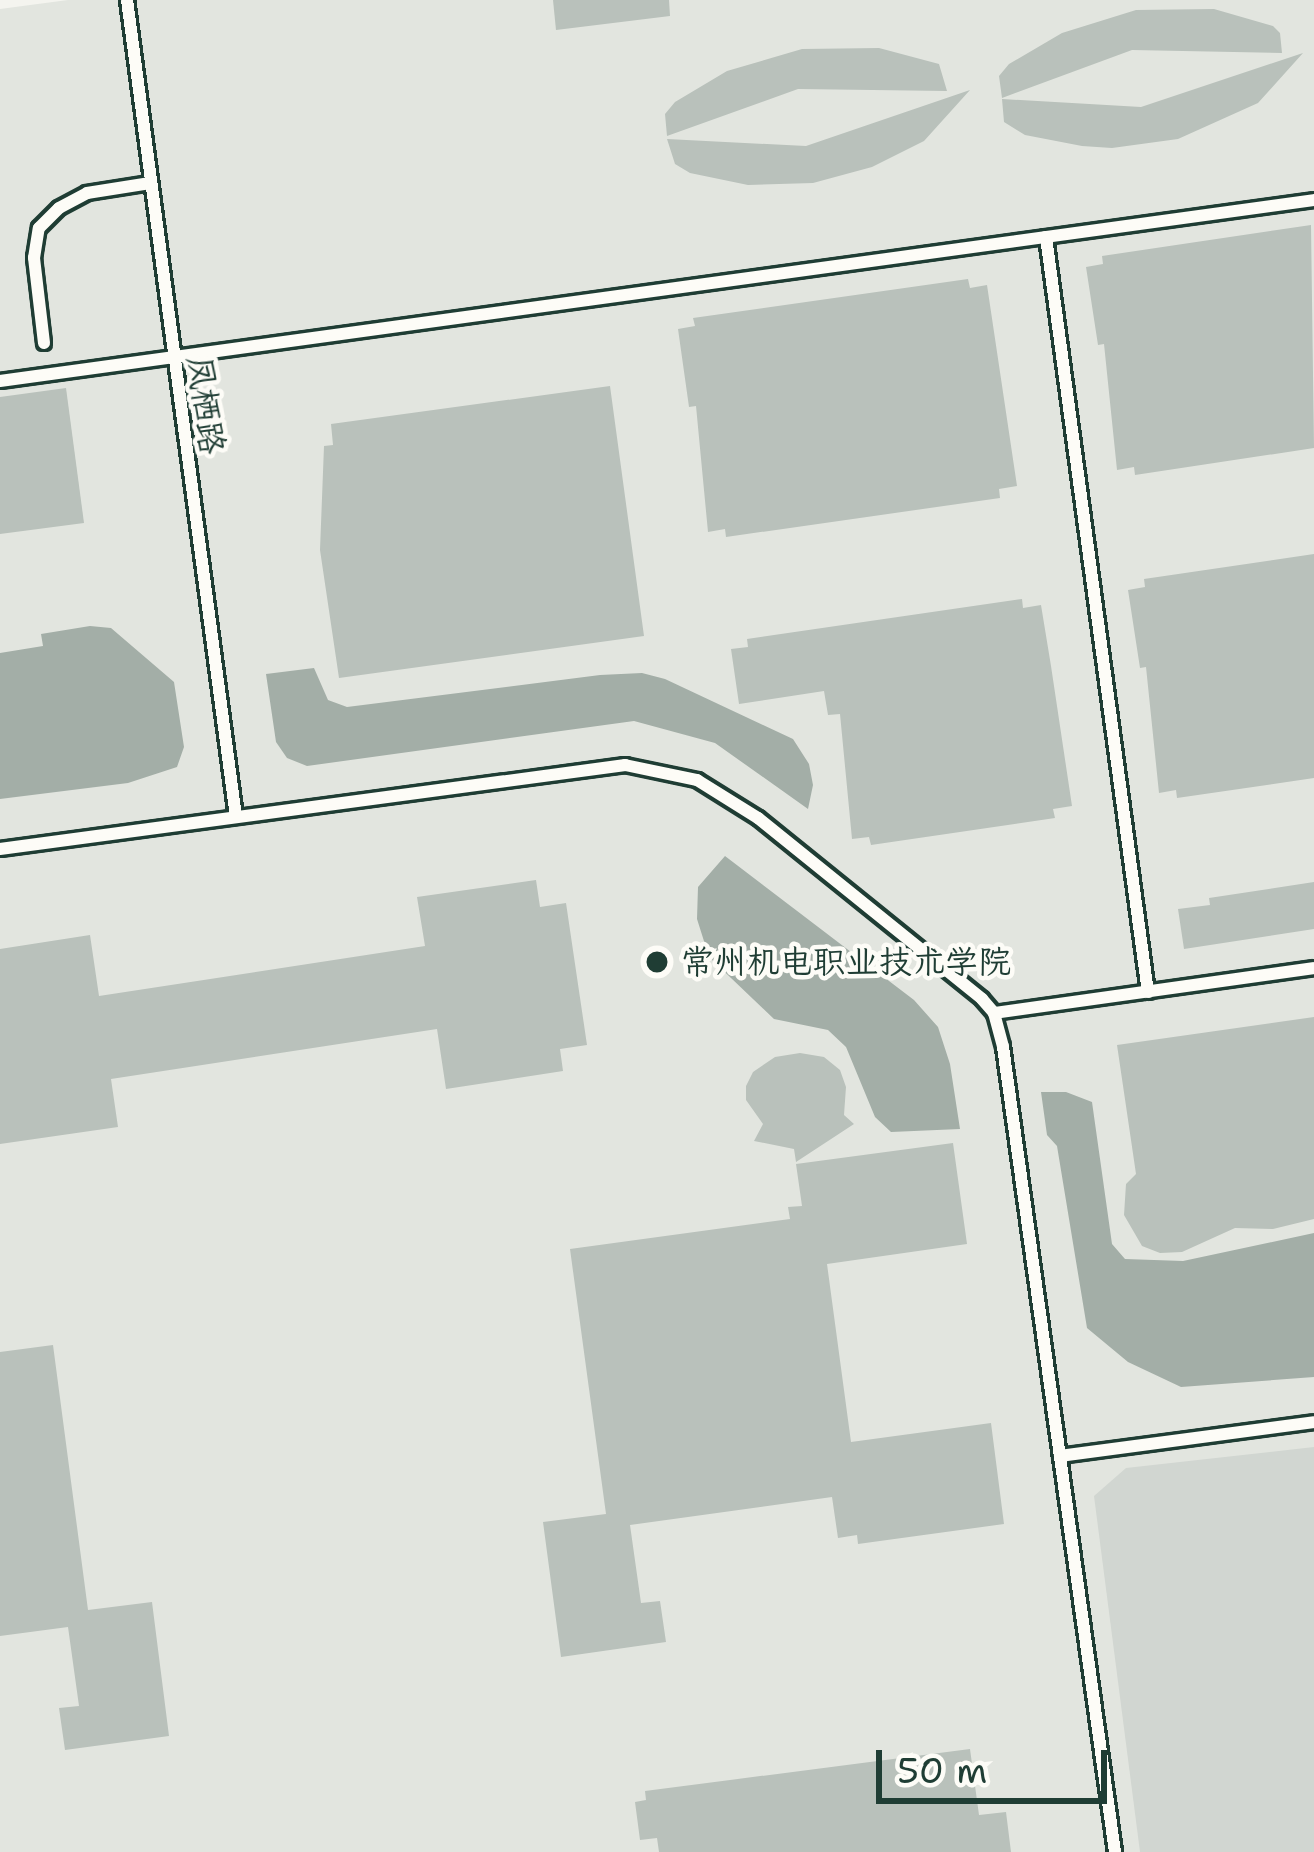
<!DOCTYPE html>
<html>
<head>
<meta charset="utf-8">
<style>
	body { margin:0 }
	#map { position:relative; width:1314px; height:1852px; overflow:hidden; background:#f4f4ef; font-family:"Shantell Sans","LXGW WenKai TC",sans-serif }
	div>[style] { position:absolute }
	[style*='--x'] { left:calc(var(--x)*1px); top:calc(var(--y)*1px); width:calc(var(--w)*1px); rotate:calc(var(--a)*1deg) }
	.built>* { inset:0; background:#e2e5df }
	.green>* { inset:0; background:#d1d6d1 }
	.water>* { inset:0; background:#a3aea7 }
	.building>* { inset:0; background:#b9c1bb }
	.roads { filter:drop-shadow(3px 0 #1f3d34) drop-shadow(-3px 0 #1f3d34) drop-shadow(0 3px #1f3d34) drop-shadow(0 -3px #1f3d34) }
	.service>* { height:12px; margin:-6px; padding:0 6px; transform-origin:6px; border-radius:6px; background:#fdfcf7 }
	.dots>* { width:33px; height:33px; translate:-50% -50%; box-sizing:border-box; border:6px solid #fdfcf7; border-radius:50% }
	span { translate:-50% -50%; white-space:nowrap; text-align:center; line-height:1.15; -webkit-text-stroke:9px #fdfcf7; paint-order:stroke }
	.street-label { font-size:33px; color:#1f3d34 }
	.poi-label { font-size:33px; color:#1f3d34 }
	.left { translate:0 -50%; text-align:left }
	.scale { position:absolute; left:876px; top:1750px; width:231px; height:54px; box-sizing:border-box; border:6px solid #1f3d34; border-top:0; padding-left:15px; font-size:36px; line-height:42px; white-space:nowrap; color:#1f3d34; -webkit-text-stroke:9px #fdfcf7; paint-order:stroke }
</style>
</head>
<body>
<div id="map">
	<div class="built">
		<i style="clip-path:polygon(68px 0,1314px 0,1314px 1852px,0 1852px,0 9px)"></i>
	</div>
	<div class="green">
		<i style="clip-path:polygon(1314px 1447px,1314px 1852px,1140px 1852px,1094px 1496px,1126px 1468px)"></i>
	</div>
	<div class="water">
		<i style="clip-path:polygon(90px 626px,111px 628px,174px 682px,184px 747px,177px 767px,128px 783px,0 799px,0 653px,43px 646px,41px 634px)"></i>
		<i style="clip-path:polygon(314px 668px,328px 700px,347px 707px,600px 675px,642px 673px,665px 679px,793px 739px,809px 764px,813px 785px,808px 809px,715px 743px,634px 721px,307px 766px,287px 758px,276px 742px,266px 674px)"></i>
		<i style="clip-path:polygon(725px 856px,914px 1000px,938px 1027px,950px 1064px,960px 1129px,891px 1132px,875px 1117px,846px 1047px,828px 1030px,774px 1019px,709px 957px,697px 919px,698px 887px)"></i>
		<i style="clip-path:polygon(1041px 1092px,1066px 1092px,1092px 1102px,1112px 1244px,1125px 1259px,1183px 1261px,1314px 1233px,1314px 1377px,1181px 1387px,1128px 1362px,1087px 1328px,1057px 1146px,1047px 1135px)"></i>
	</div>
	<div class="building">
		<i style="clip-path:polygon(553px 0,669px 0,670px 16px,556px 30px)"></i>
		<i style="clip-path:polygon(1214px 9px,1273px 26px,1280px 33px,1282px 53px,1132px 50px,1002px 98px,999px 76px,1009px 64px,1062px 33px,1136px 10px)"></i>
		<i style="clip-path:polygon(879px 48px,939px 64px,947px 91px,798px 89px,667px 136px,665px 114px,675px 102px,727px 71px,802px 49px)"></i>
		<i style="clip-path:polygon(1303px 53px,1258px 103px,1178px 139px,1112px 148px,1082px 146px,1025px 135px,1004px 122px,1002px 99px,1141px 107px)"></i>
		<i style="clip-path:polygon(970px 90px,924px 141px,872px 167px,813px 183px,748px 185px,690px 173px,675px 164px,667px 139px,806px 146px)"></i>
		<i style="clip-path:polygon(1311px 225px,1314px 448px,1135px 475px,1134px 467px,1117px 470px,1104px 344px,1098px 345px,1086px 267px,1103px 264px,1102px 256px)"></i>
		<i style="clip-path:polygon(968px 279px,970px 288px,987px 285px,1017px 486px,999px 489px,1000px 498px,726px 537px,725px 529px,708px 532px,696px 406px,689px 407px,678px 329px,695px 326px,693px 318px)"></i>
		<i style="clip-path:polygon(610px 386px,644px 636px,339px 678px,320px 550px,324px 446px,333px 445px,331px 424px)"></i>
		<i style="clip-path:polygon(66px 388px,84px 523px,0 534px,0 397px)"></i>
		<i style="clip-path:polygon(1314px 554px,1314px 778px,1177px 798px,1176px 790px,1159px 793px,1146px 667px,1140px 668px,1128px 590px,1145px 587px,1144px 579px)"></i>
		<i style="clip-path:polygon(1022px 599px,1023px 608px,1041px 605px,1051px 666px,1072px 806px,1053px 809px,1055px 818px,871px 845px,869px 837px,852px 839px,840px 714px,828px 715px,824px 691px,739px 704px,731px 649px,748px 647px,747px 639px)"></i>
		<i style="clip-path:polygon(536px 880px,540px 907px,566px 903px,587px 1045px,560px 1049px,563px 1071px,446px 1089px,437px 1029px,111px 1079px,118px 1127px,0 1144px,0 949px,90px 935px,99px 996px,425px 946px,417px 897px)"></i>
		<i style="clip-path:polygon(1314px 882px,1314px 929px,1184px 949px,1178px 909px,1210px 905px,1209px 898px)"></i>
		<i style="clip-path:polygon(1314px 1017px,1314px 1219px,1273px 1229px,1235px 1228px,1182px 1252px,1160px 1253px,1142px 1246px,1124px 1215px,1126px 1184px,1136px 1174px,1117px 1045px)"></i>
		<i style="clip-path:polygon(800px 1053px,824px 1057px,840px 1070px,846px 1087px,844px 1115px,854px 1124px,796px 1162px,794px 1149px,754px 1141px,763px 1124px,746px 1100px,746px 1086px,753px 1072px,775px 1057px)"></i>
		<i style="clip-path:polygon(953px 1143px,967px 1244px,827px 1264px,851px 1442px,991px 1423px,1004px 1524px,858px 1544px,857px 1535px,838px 1538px,832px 1497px,630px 1525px,641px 1603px,660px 1601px,666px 1642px,561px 1657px,543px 1522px,606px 1514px,570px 1249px,790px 1219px,788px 1207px,802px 1206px,796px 1164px)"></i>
		<i style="clip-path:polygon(53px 1345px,88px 1610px,152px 1602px,169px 1736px,65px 1750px,59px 1708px,79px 1706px,68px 1627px,0 1636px,0 1352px)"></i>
		<i style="clip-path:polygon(970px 1749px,979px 1815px,1006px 1812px,1011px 1852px,659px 1852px,657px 1838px,640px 1840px,635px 1802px,646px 1800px,645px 1791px)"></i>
	</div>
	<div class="roads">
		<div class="service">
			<i style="--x:127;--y:0;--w:824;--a:82.4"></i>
			<i style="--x:1046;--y:237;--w:762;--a:82.31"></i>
			<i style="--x:44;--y:343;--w:86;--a:-96.7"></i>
			<i style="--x:34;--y:258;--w:30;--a:-81"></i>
			<i style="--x:39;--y:228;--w:28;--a:-45"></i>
			<i style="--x:59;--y:208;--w:32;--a:-28"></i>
			<i style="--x:87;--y:193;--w:64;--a:-9"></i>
			<i style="--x:0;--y:381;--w:1326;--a:-7.84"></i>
			<i style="--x:0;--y:849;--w:631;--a:-7.65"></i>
			<i style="--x:625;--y:765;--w:74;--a:11.8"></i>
			<i style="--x:697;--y:780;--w:72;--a:31.9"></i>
			<i style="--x:758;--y:818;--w:288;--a:38.9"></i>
			<i style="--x:982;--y:999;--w:18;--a:49"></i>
			<i style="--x:994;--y:1013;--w:35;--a:75"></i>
			<i style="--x:1003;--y:1047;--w:813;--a:82.08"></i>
			<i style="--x:994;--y:1013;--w:323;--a:-8"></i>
			<i style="--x:1060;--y:1456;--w:256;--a:-7.6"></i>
		</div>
	</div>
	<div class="dots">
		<i style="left:657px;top:962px;background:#1f3d34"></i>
	</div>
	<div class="street-label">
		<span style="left:206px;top:405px;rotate:82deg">凤栖路</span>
	</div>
	<div class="poi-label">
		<span class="left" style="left:681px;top:962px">常州机电职业技术学院</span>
	</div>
	<div class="scale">50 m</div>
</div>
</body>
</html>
